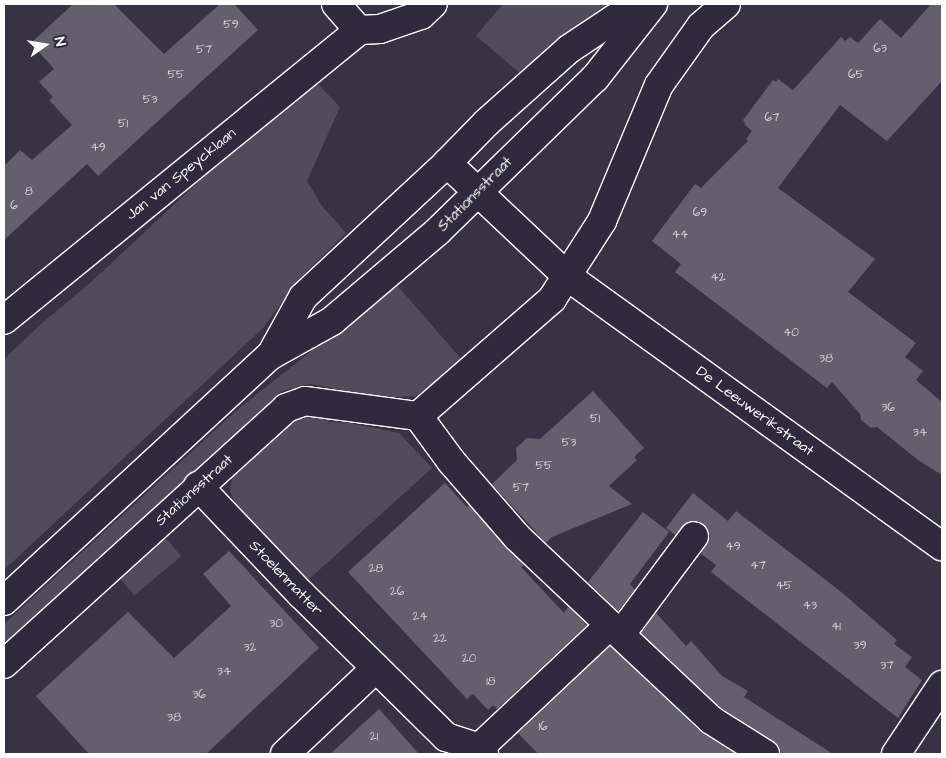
<!DOCTYPE html>
<html>
<head>
<meta charset="utf-8">
<style>
	body { margin:0 }
	#map { position:relative; width:946px; height:758px; overflow:hidden; background:#373345; font-family:"Architects Daughter",sans-serif }
	div>[style] { position:absolute }
	[style*='--x'] { left:calc(var(--x)*1px); top:calc(var(--y)*1px); width:calc(var(--w)*1px); rotate:calc(var(--a)*1deg) }
	.green>* { inset:0; background:#514c5c; transform-origin:0 0 }
	.building>* { inset:0; background:#635f6d }
	.roads { filter:drop-shadow(1px 0 #fff) drop-shadow(-1px 0 #fff) drop-shadow(0 1px #fff) drop-shadow(0 -1px #fff) }
	.minor>* { height:28px; margin:-14px; padding:0 14px; transform-origin:14px; border-radius:14px; background:#2f2a3d }
	span { translate:-50% -50%; white-space:nowrap; text-align:center; line-height:1.15; -webkit-text-stroke:4px #2f2a3d; paint-order:stroke }
	.number-label { font-size:12px; color:#d8d7da }
	.number-label span { -webkit-text-stroke-width:0 }
	.street-label { font-size:15px; color:#fff }
	.frame { position:absolute; inset:0; border:5px solid #fff; pointer-events:none }
	.north { position:absolute; left:20px; top:20px; width:50px; height:50px; -webkit-text-stroke:4px #2f2a3d; paint-order:stroke; rotate:77deg; font-size:14px; font-weight:700; line-height:20px; text-align:center; color:#fff }
	.north::after { content:''; display:block; margin:auto; width:18px; height:22px; background:#fff; clip-path:polygon(50% 0,100% 100%,50% 72%,0 100%) }
</style>
</head>
<body>
<div id="map">
	<div class="green">
		<i style="clip-path:polygon(503px 4px,608px 4px,558px 40px,521px 74px,476px 36px)"></i>
		<i style="clip-path:polygon(318px 84px,340px 107px,307px 181px,322px 206px,346px 233px,299px 279px,263px 328px,4px 570px,4px 359px,40px 325px,90px 283px,210px 171px)"></i>
		<i style="clip-path:polygon(396px 284px,463px 361px,416px 396px,378px 398px,311px 384px,282px 391px,4px 647px,4px 624px,237px 410px)"></i>
		<i style="clip-path:polygon(305px 414px,324px 417px,330px 420px,326px 426px,330px 422px,349px 423px,399px 433px,432px 468px,306px 582px,235px 502px,230px 492px,233px 475px,295px 418px)"></i>
		<i style="left:165px;top:537px;width:25px;height:61px;rotate:50deg"></i>
	</div>
	<div class="building">
		<i style="clip-path:polygon(73px 4px,114px 4px,164px 54px,220px 4px,234px 4px,258px 30px,98px 176px,87px 164px,4px 240px,4px 166px,20px 150px,32px 160px,72px 125px,49px 100px,53px 97px,39px 82px,54px 69px,31px 43px)"></i>
		<i style="clip-path:polygon(931px 4px,942px 4px,942px 81px,887px 141px,840px 105px,778px 188px,875px 259px,848px 292px,916px 343px,905px 357px,923px 371px,916px 380px,942px 402px,942px 475px,918px 460px,877px 427px,871px 428px,861px 420px,860px 414px,832px 382px,827px 388px,675px 272px,681px 264px,652px 241px,695px 184px,701px 188px,748px 141px,746px 139px,752px 131px,744px 124px,745px 123px,743px 120px,773px 80px,776px 82px,778px 79px,793px 90px,841px 37px,845px 41px,850px 37px,858px 43px,880px 19px,901px 38px)"></i>
		<i style="clip-path:polygon(593px 391px,644px 448px,634px 457px,637px 460px,609px 486px,632px 504px,552px 537px,546px 543px,492px 484px,517px 460px,516px 448px,527px 438px,540px 439px)"></i>
		<i style="clip-path:polygon(445px 483px,467px 507px,469px 505px,524px 565px,521px 567px,564px 613px,568px 607px,587px 625px,497px 709px,493px 705px,488px 710px,473px 694px,467px 699px,348px 572px)"></i>
		<i style="clip-path:polygon(693px 493px,728px 521px,736px 511px,840px 591px,897px 640px,894px 644px,912px 657px,905px 667px,922px 680px,898px 718px,711px 572px,716px 565px,700px 553px,710px 537px,708px 530px,704px 524px,696px 521px,688px 522px,675px 535px,666px 528px)"></i>
		<i style="clip-path:polygon(643px 512px,669px 532px,630px 584px,635px 590px,618px 611px,588px 582px)"></i>
		<i style="clip-path:polygon(229px 551px,319px 648px,206px 754px,89px 754px,36px 696px,128px 612px,174px 658px,231px 606px,203px 574px)"></i>
		<i style="clip-path:polygon(656px 613px,686px 646px,691px 641px,722px 676px,748px 691px,744px 697px,833px 754px,781px 754px,779px 746px,773px 741px,721px 708px,641px 633px)"></i>
		<i style="clip-path:polygon(610px 646px,700px 731px,736px 754px,538px 754px,518px 733px)"></i>
		<i style="clip-path:polygon(379px 709px,419px 754px,330px 754px)"></i>
	</div>
	<div class="roads">
		<div class="minor">
			<i style="--x:336;--y:4;--w:35;--a:49"></i>
			<i style="--x:359;--y:30;--w:21;--a:-3"></i>
			<i style="--x:380;--y:29;--w:43;--a:-18.9"></i>
			<i style="--x:421;--y:15;--w:16;--a:-43"></i>
			<i style="--x:447;--y:163;--w:165;--a:43.3"></i>
			<i style="--x:567;--y:276;--w:462;--a:35.8"></i>
			<i style="--x:4;--y:320;--w:458;--a:-39.2"></i>
			<i style="--x:271;--y:355;--w:66;--a:-61.1"></i>
			<i style="--x:303;--y:297;--w:197;--a:-42.9"></i>
			<i style="--x:447;--y:163;--w:56;--a:-45.7"></i>
			<i style="--x:486;--y:123;--w:111;--a:-41.7"></i>
			<i style="--x:569;--y:49;--w:54;--a:-33.7"></i>
			<i style="--x:614;--y:19;--w:31;--a:-29"></i>
			<i style="--x:418;--y:416;--w:178;--a:-41.1"></i>
			<i style="--x:552;--y:299;--w:93;--a:-57.3"></i>
			<i style="--x:602;--y:221;--w:147;--a:-67.3"></i>
			<i style="--x:659;--y:85;--w:72;--a:-54.6"></i>
			<i style="--x:701;--y:26;--w:33;--a:-41"></i>
			<i style="--x:418;--y:416;--w:56;--a:53.7"></i>
			<i style="--x:451;--y:461;--w:101;--a:49"></i>
			<i style="--x:517;--y:537;--w:128;--a:43.4"></i>
			<i style="--x:610;--y:625;--w:180;--a:136.8"></i>
			<i style="--x:198;--y:486;--w:149;--a:46.4"></i>
			<i style="--x:301;--y:594;--w:204;--a:44.6"></i>
			<i style="--x:446;--y:737;--w:35;--a:18"></i>
			<i style="--x:479;--y:748;--w:8;--a:50"></i>
			<i style="--x:4;--y:601;--w:363;--a:-42.7"></i>
			<i style="--x:271;--y:355;--w:70;--a:-29.1"></i>
			<i style="--x:332;--y:321;--w:139;--a:-40.3"></i>
			<i style="--x:438;--y:231;--w:219;--a:-44.3"></i>
			<i style="--x:595;--y:78;--w:94;--a:-51.9"></i>
			<i style="--x:610;--y:625;--w:139;--a:43.2"></i>
			<i style="--x:711;--y:720;--w:64;--a:32.2"></i>
			<i style="--x:621;--y:634;--w:122;--a:-53.3"></i>
			<i style="--x:4;--y:664;--w:381;--a:-42.2"></i>
			<i style="--x:286;--y:408;--w:20;--a:-20"></i>
			<i style="--x:305;--y:401;--w:114;--a:7.6"></i>
			<i style="--x:285;--y:754;--w:125;--a:-43.4"></i>
			<i style="--x:896;--y:754;--w:83;--a:-56.3"></i>
		</div>
	</div>
	<div class="number-label">
		<span style="left:231px;top:25px">59</span>
		<span style="left:880px;top:49px">63</span>
		<span style="left:204px;top:50px">57</span>
		<span style="left:176px;top:75px">55</span>
		<span style="left:856px;top:75px">65</span>
		<span style="left:150px;top:100px">53</span>
		<span style="left:772px;top:118px">67</span>
		<span style="left:123px;top:124px">51</span>
		<span style="left:98px;top:148px">49</span>
		<span style="left:29px;top:192px">8</span>
		<span style="left:14px;top:206px">6</span>
		<span style="left:700px;top:213px">69</span>
		<span style="left:680px;top:235px">44</span>
		<span style="left:718px;top:278px">42</span>
		<span style="left:791px;top:333px">40</span>
		<span style="left:826px;top:359px">38</span>
		<span style="left:888px;top:408px">36</span>
		<span style="left:595px;top:419px">51</span>
		<span style="left:920px;top:433px">34</span>
		<span style="left:569px;top:443px">53</span>
		<span style="left:544px;top:466px">55</span>
		<span style="left:521px;top:488px">57</span>
		<span style="left:733px;top:547px">49</span>
		<span style="left:758px;top:566px">47</span>
		<span style="left:376px;top:569px">28</span>
		<span style="left:784px;top:586px">45</span>
		<span style="left:397px;top:592px">26</span>
		<span style="left:810px;top:606px">43</span>
		<span style="left:420px;top:617px">24</span>
		<span style="left:276px;top:624px">30</span>
		<span style="left:836px;top:627px">41</span>
		<span style="left:440px;top:639px">22</span>
		<span style="left:860px;top:646px">39</span>
		<span style="left:250px;top:648px">32</span>
		<span style="left:469px;top:659px">20</span>
		<span style="left:887px;top:666px">37</span>
		<span style="left:224px;top:672px">34</span>
		<span style="left:491px;top:682px">18</span>
		<span style="left:199px;top:695px">36</span>
		<span style="left:174px;top:718px">38</span>
		<span style="left:543px;top:727px">16</span>
		<span style="left:374px;top:737px">21</span>
	</div>
	<div class="street-label">
		<span style="left:181px;top:174px;rotate:-39deg">Jan van Speycklaan</span>
		<span style="left:475px;top:194px;rotate:-45deg">Stationsstraat</span>
		<span style="left:755px;top:411px;rotate:36deg">De Leeuwerikstraat</span>
		<span style="left:194px;top:490px;rotate:-42deg">Stationsstraat</span>
		<span style="left:286px;top:578px;rotate:46deg">Stoelenmatter</span>
	</div>
	<div class="frame"></div>
	<div class="north">N</div>
</div>
</body>
</html>
